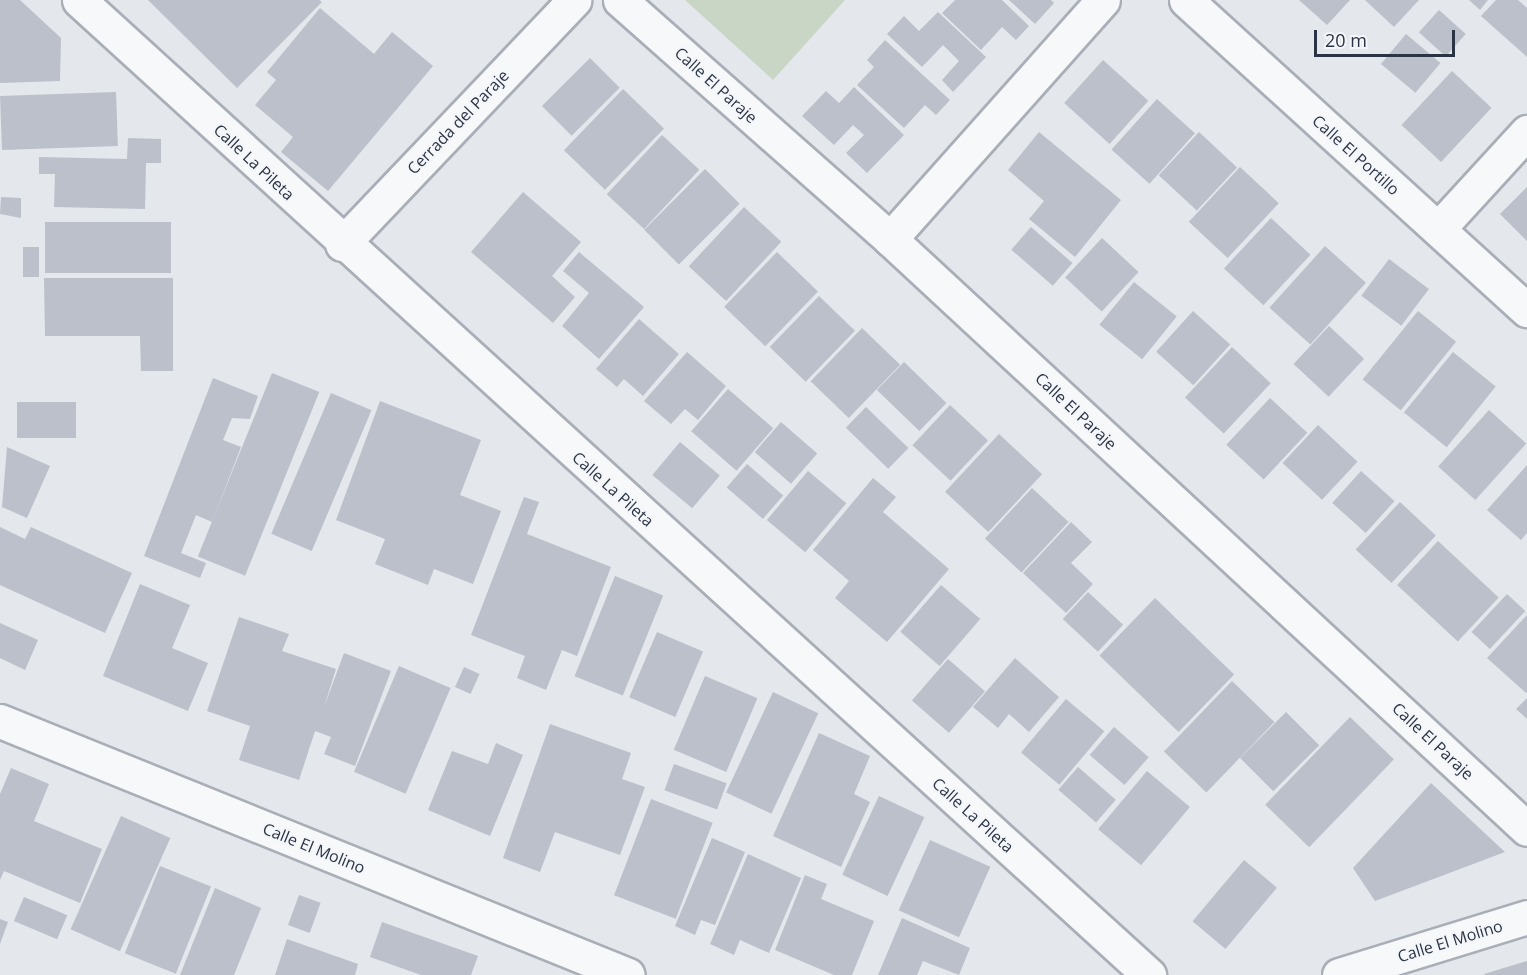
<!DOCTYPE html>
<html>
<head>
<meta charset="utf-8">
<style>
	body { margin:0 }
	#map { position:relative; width:1527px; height:975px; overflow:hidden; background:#e4e7ec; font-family:"Open Sans",sans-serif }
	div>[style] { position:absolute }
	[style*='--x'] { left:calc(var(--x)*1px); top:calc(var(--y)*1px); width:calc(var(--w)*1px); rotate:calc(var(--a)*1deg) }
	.green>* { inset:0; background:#c9d6c5 }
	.building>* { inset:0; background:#bbc0ca; transform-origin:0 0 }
	.roads { filter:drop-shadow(2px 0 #a9aeb7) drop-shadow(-2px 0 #a9aeb7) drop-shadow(0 2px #a9aeb7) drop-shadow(0 -2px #a9aeb7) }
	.minor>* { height:33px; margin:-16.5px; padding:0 16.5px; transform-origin:16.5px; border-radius:16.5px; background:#f7f8fa }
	span { translate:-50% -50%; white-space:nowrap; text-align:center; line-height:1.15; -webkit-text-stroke:4.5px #f4f6f9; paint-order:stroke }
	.street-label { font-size:16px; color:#2b3445 }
	.scale { position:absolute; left:1314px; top:30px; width:141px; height:27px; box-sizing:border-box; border:3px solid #2b3445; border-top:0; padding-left:8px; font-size:18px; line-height:21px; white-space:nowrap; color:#2b3445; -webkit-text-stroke:4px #f4f6f9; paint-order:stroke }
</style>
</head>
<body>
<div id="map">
	<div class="green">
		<i style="clip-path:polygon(685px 0,845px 0,773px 80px)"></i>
	</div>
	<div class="building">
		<i style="clip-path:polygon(0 0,20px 0,61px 38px,60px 81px,0 83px)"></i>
		<i style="clip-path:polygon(148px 0,319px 0,322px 2px,237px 88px)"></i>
		<i style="clip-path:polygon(955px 0,1002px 0,1029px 26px,1016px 40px,1002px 27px,981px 50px,942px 13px)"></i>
		<i style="clip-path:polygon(1009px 0,1051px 0,1054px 3px,1035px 24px)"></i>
		<i style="clip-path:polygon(1299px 0,1350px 0,1327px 25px)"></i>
		<i style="clip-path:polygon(1365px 0,1419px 0,1394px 27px)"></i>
		<i style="clip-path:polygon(1469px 0,1488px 0,1480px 10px)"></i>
		<i style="clip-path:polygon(1496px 0,1518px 0,1527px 8px,1527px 57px,1481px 16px)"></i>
		<i style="clip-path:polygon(320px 8px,374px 54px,392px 32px,433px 66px,328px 191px,281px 152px,293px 137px,255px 105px,276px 80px,267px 72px)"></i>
		<i style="left:1439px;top:10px;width:36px;height:30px;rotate:42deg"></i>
		<i style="clip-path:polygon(938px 12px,986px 57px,953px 92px,942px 80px,959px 61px,943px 45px,922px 67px,887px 34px,904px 16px,919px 31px)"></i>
		<i style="left:1406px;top:34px;width:45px;height:39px;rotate:40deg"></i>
		<i style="clip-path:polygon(885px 40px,950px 100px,936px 115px,925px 105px,904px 128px,857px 85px,874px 67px,867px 60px)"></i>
		<i style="left:590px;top:58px;width:42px;height:68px;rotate:45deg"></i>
		<i style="left:1103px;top:60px;width:61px;height:58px;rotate:42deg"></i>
		<i style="left:1452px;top:71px;width:54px;height:74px;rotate:43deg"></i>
		<i style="clip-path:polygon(854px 87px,904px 135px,867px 173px,846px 153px,864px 135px,853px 125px,834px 145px,802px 116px,826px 91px,839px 103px)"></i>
		<i style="left:623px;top:89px;width:57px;height:85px;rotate:44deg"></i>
		<i style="left:116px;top:92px;width:54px;height:116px;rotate:88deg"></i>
		<i style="left:1157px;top:99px;width:51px;height:68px;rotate:42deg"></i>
		<i style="clip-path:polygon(1039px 132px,1121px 200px,1075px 257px,1029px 219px,1044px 201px,1008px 170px)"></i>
		<i style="left:1199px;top:132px;width:52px;height:59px;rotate:43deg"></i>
		<i style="left:662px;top:135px;width:51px;height:81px;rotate:43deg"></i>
		<i style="clip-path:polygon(128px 138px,161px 139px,161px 163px,146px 163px,145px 209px,54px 207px,55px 174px,39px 174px,39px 157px,127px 159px)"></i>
		<i style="left:1240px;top:167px;width:53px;height:75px;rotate:43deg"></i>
		<i style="left:705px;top:169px;width:49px;height:86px;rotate:45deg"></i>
		<i style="clip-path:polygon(1527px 187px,1527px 241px,1500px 214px)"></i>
		<i style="clip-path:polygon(523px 192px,581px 242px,552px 276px,575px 297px,553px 323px,471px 252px)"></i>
		<i style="clip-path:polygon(1px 197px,21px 198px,21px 218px,0 214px)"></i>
		<i style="left:744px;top:207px;width:51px;height:81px;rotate:43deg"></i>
		<i style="left:1271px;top:218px;width:54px;height:69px;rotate:43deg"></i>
		<i style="left:45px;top:222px;width:126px;height:51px"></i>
		<i style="left:1031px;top:227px;width:55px;height:30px;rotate:41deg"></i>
		<i style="left:1102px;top:238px;width:50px;height:54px;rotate:43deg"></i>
		<i style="left:1325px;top:246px;width:55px;height:83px;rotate:42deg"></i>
		<i style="left:23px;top:247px;width:16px;height:30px"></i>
		<i style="clip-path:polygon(579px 252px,644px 307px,599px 359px,562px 326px,589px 293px,563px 271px)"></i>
		<i style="left:777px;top:252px;width:57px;height:76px;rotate:44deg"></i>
		<i style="left:1389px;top:259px;width:50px;height:46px;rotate:37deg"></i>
		<i style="clip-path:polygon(44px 278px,173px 278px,173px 371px,141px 371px,140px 336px,45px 336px)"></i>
		<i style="left:1134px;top:282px;width:55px;height:55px;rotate:39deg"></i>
		<i style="left:819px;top:296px;width:50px;height:71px;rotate:44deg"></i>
		<i style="left:1193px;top:311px;width:50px;height:55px;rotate:42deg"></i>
		<i style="left:1418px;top:311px;width:49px;height:88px;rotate:39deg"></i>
		<i style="clip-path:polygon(639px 319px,679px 354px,643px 396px,624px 379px,617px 387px,596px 369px)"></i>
		<i style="left:1329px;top:326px;width:48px;height:52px;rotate:43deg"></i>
		<i style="left:862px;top:328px;width:53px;height:74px;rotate:44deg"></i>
		<i style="left:1232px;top:347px;width:53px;height:69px;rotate:43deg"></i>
		<i style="clip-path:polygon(687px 352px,726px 386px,698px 420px,685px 409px,671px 424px,644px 401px)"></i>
		<i style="left:1453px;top:352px;width:55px;height:78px;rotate:39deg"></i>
		<i style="left:904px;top:362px;width:59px;height:39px;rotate:44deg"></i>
		<i style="left:272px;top:373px;width:51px;height:198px;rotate:22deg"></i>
		<i style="clip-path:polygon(213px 378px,258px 396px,250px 419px,232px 418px,223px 440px,241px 447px,212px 522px,196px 515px,181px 553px,206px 563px,200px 578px,144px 556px)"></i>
		<i style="left:728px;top:389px;width:60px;height:56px;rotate:41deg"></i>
		<i style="left:331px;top:393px;width:44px;height:153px;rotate:23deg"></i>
		<i style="left:1270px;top:398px;width:51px;height:64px;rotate:43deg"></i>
		<i style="clip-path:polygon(380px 401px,481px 440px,460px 495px,501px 511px,473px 584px,434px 569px,428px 585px,375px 564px,385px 539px,336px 520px)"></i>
		<i style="left:17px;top:402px;width:59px;height:36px"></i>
		<i style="left:950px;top:405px;width:52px;height:55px;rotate:43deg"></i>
		<i style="left:866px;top:407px;width:59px;height:29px;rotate:44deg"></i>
		<i style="left:1489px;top:410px;width:50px;height:76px;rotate:42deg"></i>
		<i style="left:781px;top:422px;width:48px;height:40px;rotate:41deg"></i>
		<i style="left:1318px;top:425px;width:54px;height:52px;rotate:43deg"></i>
		<i style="left:999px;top:434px;width:59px;height:79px;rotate:43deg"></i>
		<i style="left:680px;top:442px;width:52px;height:43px;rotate:40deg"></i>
		<i style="clip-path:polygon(7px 447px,50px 466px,27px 518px,2px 507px)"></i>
		<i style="left:747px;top:464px;width:48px;height:31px;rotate:41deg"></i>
		<i style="clip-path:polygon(1527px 465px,1527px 533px,1521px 540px,1487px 510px)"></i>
		<i style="left:808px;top:471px;width:50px;height:64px;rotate:40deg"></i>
		<i style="left:1361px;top:471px;width:45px;height:43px;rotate:42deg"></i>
		<i style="clip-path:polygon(873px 478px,896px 497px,883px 512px,949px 569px,887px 642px,835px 598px,849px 581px,813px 550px)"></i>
		<i style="left:1032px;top:488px;width:50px;height:69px;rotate:43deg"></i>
		<i style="clip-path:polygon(524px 497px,539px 502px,527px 534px,611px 567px,577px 656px,562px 650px,546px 690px,517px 678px,525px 656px,471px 635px)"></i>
		<i style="left:1400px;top:502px;width:49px;height:65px;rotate:43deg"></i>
		<i style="clip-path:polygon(1071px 522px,1092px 542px,1071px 563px,1093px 584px,1066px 613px,1023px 573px)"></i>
		<i style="clip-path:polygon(0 527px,25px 539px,31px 527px,132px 573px,105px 633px,0 585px)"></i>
		<i style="left:1438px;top:541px;width:83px;height:60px;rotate:43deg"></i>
		<i style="left:615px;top:576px;width:52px;height:108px;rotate:22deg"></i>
		<i style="clip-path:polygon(140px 584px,190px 605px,172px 648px,208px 663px,188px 711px,103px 676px)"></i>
		<i style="left:941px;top:585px;width:52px;height:62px;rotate:41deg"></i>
		<i style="left:1088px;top:592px;width:48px;height:37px;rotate:43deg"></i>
		<i style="left:1507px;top:594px;width:25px;height:52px;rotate:43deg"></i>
		<i style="left:1155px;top:598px;width:110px;height:80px;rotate:44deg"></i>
		<i style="clip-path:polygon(1527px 615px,1527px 692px,1526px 693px,1487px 658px)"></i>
		<i style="clip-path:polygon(239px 617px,289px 634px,282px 651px,336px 669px,324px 707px,344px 653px,391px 671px,355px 766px,324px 754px,331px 737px,315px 731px,299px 780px,239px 760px,250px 726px,207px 711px)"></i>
		<i style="clip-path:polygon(0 623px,38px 640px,25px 670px,0 658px)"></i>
		<i style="left:657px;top:632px;width:50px;height:71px;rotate:23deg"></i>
		<i style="clip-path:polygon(1015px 658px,1059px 697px,1029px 732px,1009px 714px,998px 728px,973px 707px)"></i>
		<i style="left:948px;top:659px;width:49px;height:55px;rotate:41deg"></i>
		<i style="left:399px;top:666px;width:56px;height:115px;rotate:23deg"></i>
		<i style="left:464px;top:667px;width:17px;height:22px;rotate:24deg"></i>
		<i style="left:705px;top:676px;width:57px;height:80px;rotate:23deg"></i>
		<i style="left:1232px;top:681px;width:59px;height:98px;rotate:44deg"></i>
		<i style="left:773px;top:692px;width:50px;height:111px;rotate:25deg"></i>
		<i style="clip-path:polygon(1527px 698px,1527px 719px,1516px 709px)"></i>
		<i style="left:1066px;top:699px;width:50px;height:70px;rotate:40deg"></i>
		<i style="left:1286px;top:712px;width:47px;height:65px;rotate:45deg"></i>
		<i style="left:1350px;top:717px;width:61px;height:122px;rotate:44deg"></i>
		<i style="clip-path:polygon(550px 724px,631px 753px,622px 779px,645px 787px,620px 855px,555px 832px,540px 872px,503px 858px)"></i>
		<i style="left:1114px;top:727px;width:46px;height:37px;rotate:41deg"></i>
		<i style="clip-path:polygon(819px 733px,870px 756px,854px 794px,870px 802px,841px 867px,773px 836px)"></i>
		<i style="clip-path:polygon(496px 743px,523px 755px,490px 836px,428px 810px,452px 751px,488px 764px)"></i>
		<i style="left:674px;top:764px;width:56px;height:28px;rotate:20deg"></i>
		<i style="left:1078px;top:767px;width:50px;height:30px;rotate:41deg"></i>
		<i style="clip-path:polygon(11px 768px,49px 784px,34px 821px,102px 849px,80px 903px,4px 871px,0 880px,0 794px)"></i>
		<i style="left:1147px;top:771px;width:56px;height:76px;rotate:40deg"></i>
		<i style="clip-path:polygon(1431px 783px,1505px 852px,1375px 901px,1353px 868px)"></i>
		<i style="left:879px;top:796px;width:50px;height:87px;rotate:25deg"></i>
		<i style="left:651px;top:799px;width:66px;height:103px;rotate:21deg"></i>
		<i style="left:121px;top:816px;width:54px;height:124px;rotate:24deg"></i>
		<i style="clip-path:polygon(712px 838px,745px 852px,715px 925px,701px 920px,695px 935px,675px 926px)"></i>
		<i style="left:930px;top:840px;width:66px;height:77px;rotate:24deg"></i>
		<i style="clip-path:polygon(748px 854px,801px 878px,769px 953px,740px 940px,734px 955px,710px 944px)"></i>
		<i style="left:1244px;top:860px;width:43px;height:80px;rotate:40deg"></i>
		<i style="left:160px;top:866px;width:55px;height:94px;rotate:22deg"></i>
		<i style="clip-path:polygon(805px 875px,827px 884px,821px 899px,874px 921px,852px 975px,834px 975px,775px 950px)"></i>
		<i style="clip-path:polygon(215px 888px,261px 908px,234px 975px,180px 975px)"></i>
		<i style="left:299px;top:895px;width:23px;height:32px;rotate:20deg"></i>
		<i style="left:24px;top:897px;width:47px;height:26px;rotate:23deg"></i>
		<i style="clip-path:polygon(902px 918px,970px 948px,959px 975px,923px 961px,917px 975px,878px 975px)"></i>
		<i style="clip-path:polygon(0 919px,8px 922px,0 944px)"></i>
		<i style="clip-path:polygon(382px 922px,478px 956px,471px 975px,421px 975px,370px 957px)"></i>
		<i style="clip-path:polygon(287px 939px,358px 964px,355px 975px,275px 975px)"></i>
		<i style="clip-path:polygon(1527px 961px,1527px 975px,1485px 975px,1484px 974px)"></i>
	</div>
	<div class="roads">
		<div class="minor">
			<i style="--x:79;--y:0;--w:1448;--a:42.34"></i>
			<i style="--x:620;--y:0;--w:361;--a:41.5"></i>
			<i style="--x:890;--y:239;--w:868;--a:42.81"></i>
			<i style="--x:1186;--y:0;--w:461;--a:42.3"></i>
			<i style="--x:1438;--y:229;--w:132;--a:-47.5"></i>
			<i style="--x:890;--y:239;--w:320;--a:-48.3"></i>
			<i style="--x:342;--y:244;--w:337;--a:-46.4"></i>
			<i style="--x:0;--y:721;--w:677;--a:22.02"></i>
			<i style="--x:1339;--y:975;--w:197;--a:-17.1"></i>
		</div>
	</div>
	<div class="street-label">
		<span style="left:716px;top:85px;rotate:42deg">Calle El Paraje</span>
		<span style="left:458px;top:122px;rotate:-46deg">Cerrada del Paraje</span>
		<span style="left:1356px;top:155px;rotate:42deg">Calle El Portillo</span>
		<span style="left:254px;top:162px;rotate:43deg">Calle La Pileta</span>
		<span style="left:1076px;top:411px;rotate:43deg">Calle El Paraje</span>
		<span style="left:613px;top:489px;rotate:42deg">Calle La Pileta</span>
		<span style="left:1433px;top:741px;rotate:43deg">Calle El Paraje</span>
		<span style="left:973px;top:815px;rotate:42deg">Calle La Pileta</span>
		<span style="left:314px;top:848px;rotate:22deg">Calle El Molino</span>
		<span style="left:1450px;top:941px;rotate:-17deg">Calle El Molino</span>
	</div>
	<div class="scale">20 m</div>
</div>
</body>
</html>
